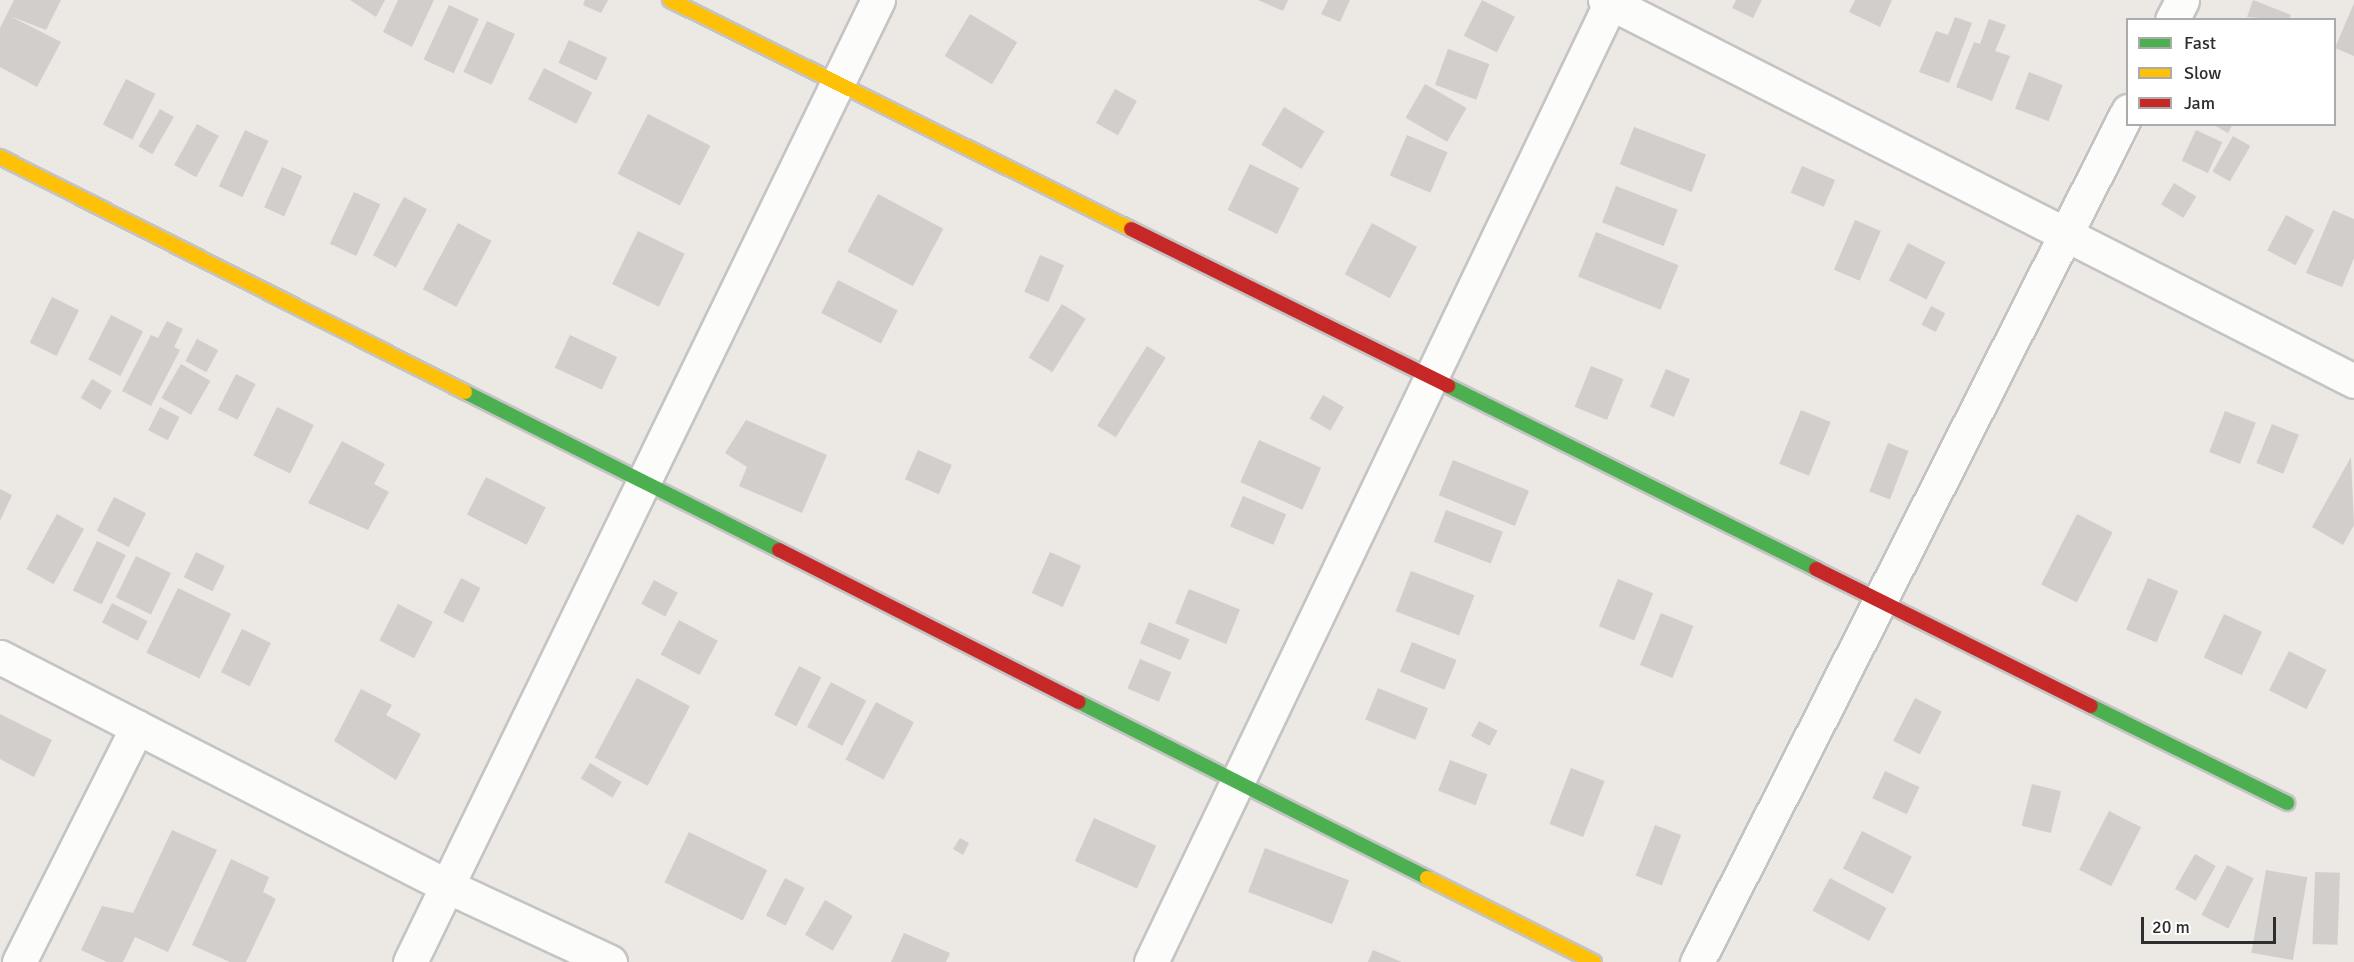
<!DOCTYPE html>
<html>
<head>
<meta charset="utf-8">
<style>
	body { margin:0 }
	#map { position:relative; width:2354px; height:962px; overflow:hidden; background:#ece8e4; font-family:Signika,sans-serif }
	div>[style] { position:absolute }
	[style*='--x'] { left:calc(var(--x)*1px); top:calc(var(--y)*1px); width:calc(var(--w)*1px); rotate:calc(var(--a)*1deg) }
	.building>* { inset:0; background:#d1cecb; transform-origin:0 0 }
	.roads { filter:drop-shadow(2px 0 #c5c4c5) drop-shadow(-2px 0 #c5c4c5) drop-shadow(0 2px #c5c4c5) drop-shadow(0 -2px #c5c4c5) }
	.street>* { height:33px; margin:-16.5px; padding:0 16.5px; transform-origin:16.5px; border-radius:16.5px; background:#fcfcfb }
	.fast>* { height:14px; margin:-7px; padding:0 7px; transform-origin:7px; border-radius:7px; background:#4caf50 }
	.slow>* { height:14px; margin:-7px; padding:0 7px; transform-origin:7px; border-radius:7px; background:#ffc107 }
	.jam>* { height:14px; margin:-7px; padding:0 7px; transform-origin:7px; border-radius:7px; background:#c62828 }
	span { translate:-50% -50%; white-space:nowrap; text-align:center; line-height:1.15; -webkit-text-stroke:4.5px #fff; paint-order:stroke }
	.legend { position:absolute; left:2126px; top:18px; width:210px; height:108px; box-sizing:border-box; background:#fff; border:2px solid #ababab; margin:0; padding:8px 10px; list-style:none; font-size:18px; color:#2e2e2e }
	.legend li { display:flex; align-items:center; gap:12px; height:30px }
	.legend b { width:30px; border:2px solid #ababab }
	.scale { position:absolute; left:2141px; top:917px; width:135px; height:27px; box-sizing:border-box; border:3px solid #2e2e2e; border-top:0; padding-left:8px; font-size:18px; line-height:21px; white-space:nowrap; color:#2e2e2e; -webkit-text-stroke:4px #fff; paint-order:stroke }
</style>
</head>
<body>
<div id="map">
	<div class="building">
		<i style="clip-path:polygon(14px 0,61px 0,46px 30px,10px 16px,61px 42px,37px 87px,0 67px,0 28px)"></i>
		<i style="clip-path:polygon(350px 0,385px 0,376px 17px)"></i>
		<i style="clip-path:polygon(398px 0,434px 0,412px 47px,383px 32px)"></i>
		<i style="clip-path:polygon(585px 0,608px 0,601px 13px,583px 5px)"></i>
		<i style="clip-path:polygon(1258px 0,1288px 0,1283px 11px)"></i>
		<i style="clip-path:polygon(1328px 0,1350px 0,1340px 22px,1321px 14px)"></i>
		<i style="left:1482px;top:0;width:37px;height:40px;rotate:27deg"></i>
		<i style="clip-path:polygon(1736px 0,1762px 0,1753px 18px,1732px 8px)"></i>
		<i style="clip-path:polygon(1855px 0,1892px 0,1880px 27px,1849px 12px)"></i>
		<i style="clip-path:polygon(2253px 0,2291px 15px,2289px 20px,2247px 17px)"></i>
		<i style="clip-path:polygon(2354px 3px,2354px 56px,2335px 48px)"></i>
		<i style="left:449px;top:5px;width:33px;height:60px;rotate:25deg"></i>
		<i style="left:970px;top:14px;width:55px;height:49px;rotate:31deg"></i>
		<i style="clip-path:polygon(1955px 17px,1972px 23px,1949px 83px,1919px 72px,1936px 31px,1948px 35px)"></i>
		<i style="clip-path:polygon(1989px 19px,2006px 25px,1995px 51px,2010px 56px,1992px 101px,1956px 87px,1974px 42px,1980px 44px)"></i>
		<i style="left:487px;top:21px;width:31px;height:56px;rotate:25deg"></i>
		<i style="left:569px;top:40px;width:42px;height:25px;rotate:25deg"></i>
		<i style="left:1448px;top:49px;width:44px;height:38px;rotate:20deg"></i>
		<i style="left:544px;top:68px;width:54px;height:35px;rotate:27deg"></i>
		<i style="left:2029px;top:72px;width:36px;height:39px;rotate:21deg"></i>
		<i style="left:126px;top:79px;width:33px;height:51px;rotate:27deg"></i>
		<i style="left:1425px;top:84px;width:48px;height:39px;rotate:30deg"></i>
		<i style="left:1115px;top:89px;width:25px;height:39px;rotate:29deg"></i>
		<i style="left:1284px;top:107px;width:47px;height:44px;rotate:31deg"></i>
		<i style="left:160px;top:109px;width:16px;height:43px;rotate:30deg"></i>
		<i style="left:648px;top:114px;width:70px;height:67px;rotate:27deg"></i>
		<i style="left:197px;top:124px;width:25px;height:47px;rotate:29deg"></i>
		<i style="clip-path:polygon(2212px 124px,2233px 124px,2228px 133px)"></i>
		<i style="left:1634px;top:127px;width:77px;height:40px;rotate:21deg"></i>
		<i style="left:245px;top:130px;width:26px;height:62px;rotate:25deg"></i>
		<i style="left:2196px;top:130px;width:29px;height:34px;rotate:25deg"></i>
		<i style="left:1407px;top:135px;width:44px;height:44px;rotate:23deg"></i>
		<i style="left:2233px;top:136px;width:20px;height:41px;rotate:30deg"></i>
		<i style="left:1250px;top:164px;width:55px;height:51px;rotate:26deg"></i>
		<i style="left:1802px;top:166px;width:36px;height:29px;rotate:23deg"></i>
		<i style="left:282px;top:167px;width:22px;height:44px;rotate:24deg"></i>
		<i style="left:2174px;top:183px;width:26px;height:25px;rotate:31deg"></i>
		<i style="left:1616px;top:186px;width:66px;height:39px;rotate:21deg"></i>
		<i style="left:354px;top:192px;width:29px;height:57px;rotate:25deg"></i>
		<i style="left:878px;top:194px;width:74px;height:65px;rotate:28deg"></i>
		<i style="left:404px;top:197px;width:26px;height:66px;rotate:28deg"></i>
		<i style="clip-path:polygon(2333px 210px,2354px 219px,2354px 258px,2342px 287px,2306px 273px)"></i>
		<i style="left:2286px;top:215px;width:32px;height:40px;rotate:28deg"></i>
		<i style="left:1855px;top:220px;width:28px;height:54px;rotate:23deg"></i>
		<i style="left:458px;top:223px;width:38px;height:75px;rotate:28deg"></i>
		<i style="left:1372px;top:223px;width:51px;height:58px;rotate:28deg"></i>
		<i style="left:638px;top:231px;width:52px;height:59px;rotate:26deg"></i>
		<i style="left:1596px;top:232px;width:89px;height:48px;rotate:22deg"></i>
		<i style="left:1908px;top:243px;width:42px;height:42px;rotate:27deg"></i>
		<i style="left:1040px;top:255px;width:26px;height:40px;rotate:23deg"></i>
		<i style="left:838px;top:280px;width:67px;height:37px;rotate:27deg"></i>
		<i style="left:52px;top:297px;width:30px;height:51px;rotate:26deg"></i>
		<i style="left:1062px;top:304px;width:28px;height:63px;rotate:32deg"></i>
		<i style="left:1931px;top:306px;width:16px;height:21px;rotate:27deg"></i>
		<i style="left:111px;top:315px;width:36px;height:50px;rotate:27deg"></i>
		<i style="clip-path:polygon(167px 321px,183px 329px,174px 347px,180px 350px,151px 406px,122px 391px,151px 335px,158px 338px)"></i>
		<i style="left:570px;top:335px;width:52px;height:36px;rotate:25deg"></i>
		<i style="left:197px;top:339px;width:24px;height:25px;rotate:28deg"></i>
		<i style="left:1147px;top:346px;width:22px;height:94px;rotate:32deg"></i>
		<i style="left:181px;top:364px;width:34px;height:39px;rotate:30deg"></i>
		<i style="left:1591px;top:366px;width:35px;height:44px;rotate:22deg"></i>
		<i style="left:1666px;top:369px;width:26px;height:41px;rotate:23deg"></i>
		<i style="left:236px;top:374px;width:22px;height:40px;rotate:27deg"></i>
		<i style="left:92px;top:379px;width:23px;height:22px;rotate:31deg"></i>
		<i style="left:1323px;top:395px;width:24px;height:27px;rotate:30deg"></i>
		<i style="left:160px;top:407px;width:22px;height:26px;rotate:27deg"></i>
		<i style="left:277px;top:407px;width:41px;height:54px;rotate:26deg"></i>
		<i style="left:1801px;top:410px;width:32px;height:58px;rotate:22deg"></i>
		<i style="left:2225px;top:411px;width:33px;height:44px;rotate:21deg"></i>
		<i style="clip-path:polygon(746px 420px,827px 455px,802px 513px,739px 486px,747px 467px,725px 453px)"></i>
		<i style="left:2272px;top:424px;width:29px;height:42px;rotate:22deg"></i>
		<i style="left:1259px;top:440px;width:68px;height:46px;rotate:24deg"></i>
		<i style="clip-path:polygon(342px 441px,385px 464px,374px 484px,389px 492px,368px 530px,308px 503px)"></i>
		<i style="left:1888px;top:443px;width:22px;height:52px;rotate:21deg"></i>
		<i style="left:918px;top:450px;width:37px;height:32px;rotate:24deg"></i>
		<i style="clip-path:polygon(2351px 457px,2354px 525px,2343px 545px,2312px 527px)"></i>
		<i style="left:1453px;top:460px;width:82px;height:38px;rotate:22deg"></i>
		<i style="left:486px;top:477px;width:67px;height:42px;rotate:27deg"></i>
		<i style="clip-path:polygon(0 489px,12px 495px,0 521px)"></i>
		<i style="left:1243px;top:496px;width:47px;height:33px;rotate:23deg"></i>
		<i style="left:114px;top:497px;width:36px;height:38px;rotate:27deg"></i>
		<i style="left:1446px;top:510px;width:61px;height:34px;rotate:21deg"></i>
		<i style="left:57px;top:514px;width:31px;height:63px;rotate:29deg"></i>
		<i style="left:2077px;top:514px;width:40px;height:79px;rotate:27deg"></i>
		<i style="left:97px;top:541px;width:32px;height:55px;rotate:26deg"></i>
		<i style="left:196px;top:552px;width:32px;height:28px;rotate:26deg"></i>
		<i style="left:1050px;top:552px;width:34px;height:45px;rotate:24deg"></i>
		<i style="left:136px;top:556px;width:39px;height:46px;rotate:26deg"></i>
		<i style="left:1411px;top:571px;width:68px;height:43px;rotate:21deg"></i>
		<i style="left:461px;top:578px;width:22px;height:39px;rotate:27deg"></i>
		<i style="left:2148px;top:578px;width:33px;height:56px;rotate:23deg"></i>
		<i style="left:1618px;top:579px;width:38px;height:51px;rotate:22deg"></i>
		<i style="left:654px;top:580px;width:27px;height:27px;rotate:28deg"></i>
		<i style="left:178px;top:588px;width:59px;height:72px;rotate:26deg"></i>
		<i style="left:1189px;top:589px;width:55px;height:37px;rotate:22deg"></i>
		<i style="left:112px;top:603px;width:40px;height:22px;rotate:27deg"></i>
		<i style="left:398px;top:604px;width:39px;height:41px;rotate:27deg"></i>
		<i style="left:1661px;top:613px;width:35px;height:56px;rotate:22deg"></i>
		<i style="left:2224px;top:614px;width:42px;height:48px;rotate:25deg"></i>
		<i style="left:679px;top:620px;width:44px;height:39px;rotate:28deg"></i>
		<i style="left:1149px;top:622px;width:44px;height:23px;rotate:23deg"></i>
		<i style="left:242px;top:629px;width:32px;height:48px;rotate:26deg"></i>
		<i style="left:1412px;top:642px;width:48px;height:32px;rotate:22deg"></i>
		<i style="left:2289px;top:651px;width:42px;height:44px;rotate:27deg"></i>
		<i style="left:1140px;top:659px;width:34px;height:32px;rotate:23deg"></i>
		<i style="left:799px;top:666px;width:25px;height:55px;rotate:27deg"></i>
		<i style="left:637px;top:678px;width:60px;height:90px;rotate:28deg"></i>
		<i style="left:831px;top:682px;width:40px;height:51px;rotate:28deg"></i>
		<i style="left:1378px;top:688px;width:54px;height:34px;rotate:22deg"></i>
		<i style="clip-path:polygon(361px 689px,392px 705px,386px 715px,421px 734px,396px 780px,334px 741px)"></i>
		<i style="left:1915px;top:698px;width:30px;height:48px;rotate:27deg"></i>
		<i style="left:876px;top:702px;width:43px;height:65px;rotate:28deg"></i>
		<i style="clip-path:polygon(0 714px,52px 740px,34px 777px,0 759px)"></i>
		<i style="left:1479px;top:721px;width:21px;height:17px;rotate:28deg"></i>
		<i style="left:1450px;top:760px;width:40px;height:33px;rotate:21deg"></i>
		<i style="left:590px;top:763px;width:37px;height:18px;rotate:31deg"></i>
		<i style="left:1571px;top:768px;width:36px;height:60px;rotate:21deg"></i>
		<i style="left:1885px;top:771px;width:38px;height:30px;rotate:25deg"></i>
		<i style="left:2032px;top:784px;width:30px;height:43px;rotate:14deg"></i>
		<i style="left:2109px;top:811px;width:36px;height:66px;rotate:27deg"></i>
		<i style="left:1094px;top:818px;width:68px;height:47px;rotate:24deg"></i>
		<i style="left:1655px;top:825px;width:28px;height:54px;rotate:21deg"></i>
		<i style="clip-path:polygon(172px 830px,217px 850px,168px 952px,135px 937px,123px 962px,107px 962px,81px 950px,102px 906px,133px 913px)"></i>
		<i style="left:1862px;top:831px;width:56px;height:42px;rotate:27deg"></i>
		<i style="left:689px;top:832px;width:87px;height:56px;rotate:26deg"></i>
		<i style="clip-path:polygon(960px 838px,969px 843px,963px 855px,953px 849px)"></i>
		<i style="left:1265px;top:848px;width:90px;height:47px;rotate:21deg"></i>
		<i style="left:2195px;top:854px;width:24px;height:40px;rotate:30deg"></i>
		<i style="clip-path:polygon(231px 859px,269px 877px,263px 892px,276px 899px,246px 962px,230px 962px,192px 945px)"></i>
		<i style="left:2227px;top:865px;width:30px;height:56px;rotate:27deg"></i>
		<i style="left:2266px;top:870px;width:42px;height:84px;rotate:10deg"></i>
		<i style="left:2315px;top:872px;width:25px;height:72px;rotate:2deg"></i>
		<i style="left:785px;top:878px;width:22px;height:42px;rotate:27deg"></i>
		<i style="left:1830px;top:878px;width:64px;height:37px;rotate:28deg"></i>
		<i style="left:825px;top:900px;width:32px;height:40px;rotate:30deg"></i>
		<i style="clip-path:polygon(904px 933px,950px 953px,946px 962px,891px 962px)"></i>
		<i style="clip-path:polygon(1373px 950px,1402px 962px,1368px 962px)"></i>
	</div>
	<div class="roads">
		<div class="street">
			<i style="--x:1605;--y:0;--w:840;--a:26.96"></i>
			<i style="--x:2172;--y:20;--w:22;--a:-63"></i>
			<i style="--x:0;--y:657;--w:502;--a:27.13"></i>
			<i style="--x:447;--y:886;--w:180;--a:25"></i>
			<i style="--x:19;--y:962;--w:263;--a:-63.3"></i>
			<i style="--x:410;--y:962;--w:1070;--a:-64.06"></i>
			<i style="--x:1151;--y:962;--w:1067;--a:-64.4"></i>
			<i style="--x:1697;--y:962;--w:954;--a:-63.14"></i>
		</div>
		<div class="fast">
			<i style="--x:1448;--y:386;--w:411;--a:26.4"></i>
			<i style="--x:465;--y:392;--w:352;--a:26.7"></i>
			<i style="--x:1079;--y:702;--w:390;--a:26.8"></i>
			<i style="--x:2091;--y:706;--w:219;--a:26.3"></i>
		</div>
		<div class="slow">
			<i style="--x:670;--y:0;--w:515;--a:26.42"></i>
			<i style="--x:0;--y:157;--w:521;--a:26.81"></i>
			<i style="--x:1427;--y:878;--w:187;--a:26.7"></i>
		</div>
		<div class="jam">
			<i style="--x:1131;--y:229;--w:354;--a:26.3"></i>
			<i style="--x:779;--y:550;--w:336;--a:26.9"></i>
			<i style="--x:1816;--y:569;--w:307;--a:26.5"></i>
		</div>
	</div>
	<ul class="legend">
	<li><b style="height:8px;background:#4caf50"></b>Fast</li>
	<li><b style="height:8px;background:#ffc107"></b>Slow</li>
	<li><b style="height:8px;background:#c62828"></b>Jam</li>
	</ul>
	<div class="scale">20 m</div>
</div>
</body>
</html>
